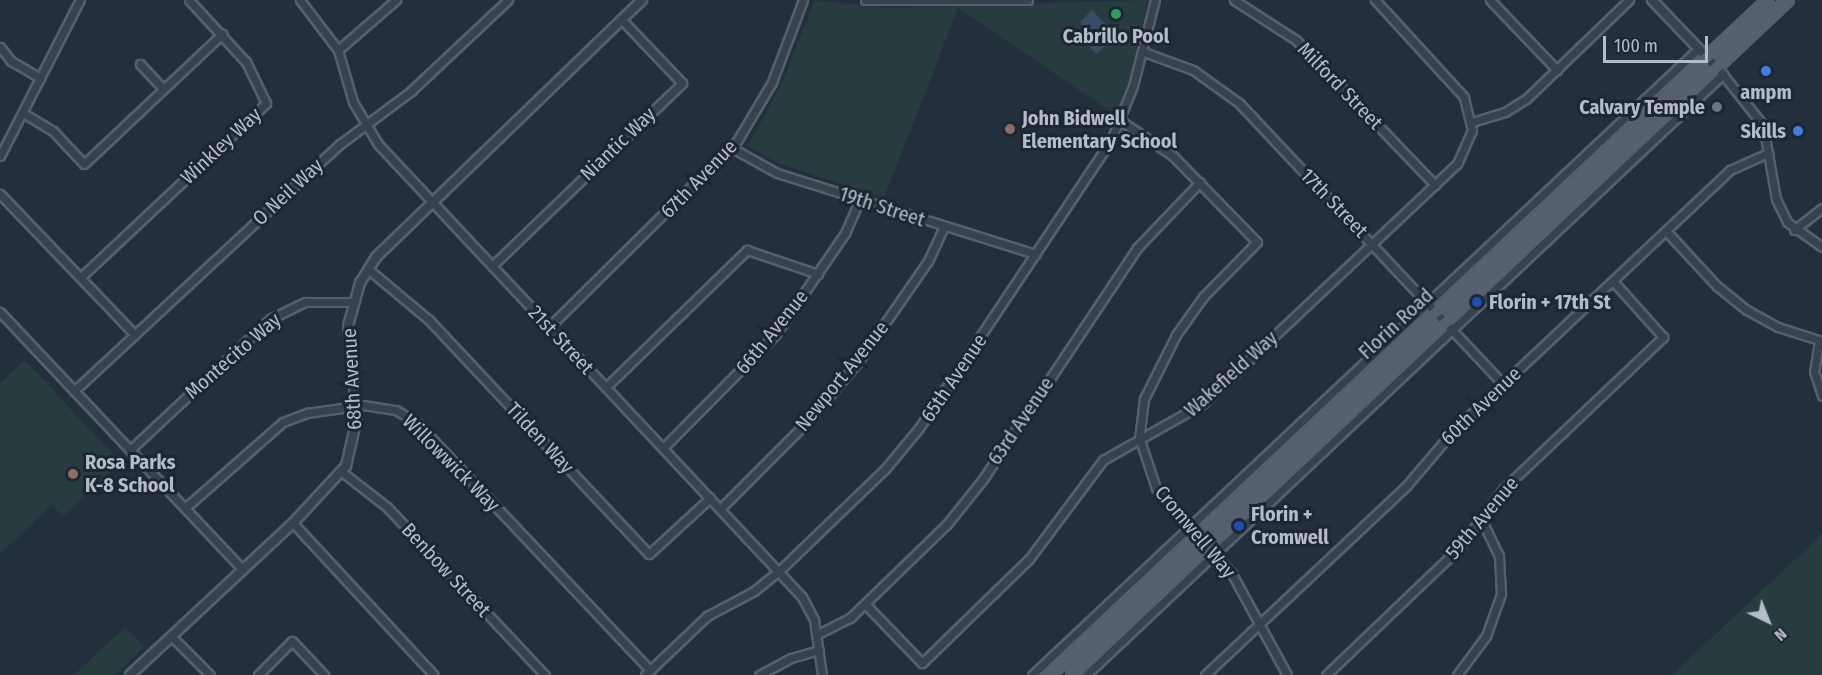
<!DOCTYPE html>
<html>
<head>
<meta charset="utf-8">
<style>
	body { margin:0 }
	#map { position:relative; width:1822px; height:675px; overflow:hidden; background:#242f3e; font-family:"Fira Sans Condensed",sans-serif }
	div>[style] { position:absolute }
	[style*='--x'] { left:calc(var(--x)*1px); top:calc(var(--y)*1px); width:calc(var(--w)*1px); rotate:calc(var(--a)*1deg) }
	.green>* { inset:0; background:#263c3f }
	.water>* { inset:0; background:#394c67 }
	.roads { filter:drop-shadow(2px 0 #565f6c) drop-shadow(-2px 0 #565f6c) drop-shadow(0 2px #565f6c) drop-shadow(0 -2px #565f6c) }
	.minor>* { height:7px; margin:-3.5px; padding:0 3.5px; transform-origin:3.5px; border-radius:3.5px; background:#38414e }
	.tertiary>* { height:8px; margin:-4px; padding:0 4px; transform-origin:4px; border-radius:4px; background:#38414e }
	.primary>* { height:10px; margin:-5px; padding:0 5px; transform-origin:5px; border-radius:5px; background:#56606e }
	.dots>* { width:16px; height:16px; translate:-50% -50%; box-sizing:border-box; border:3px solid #1d2633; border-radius:50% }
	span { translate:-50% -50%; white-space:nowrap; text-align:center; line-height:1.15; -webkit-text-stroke:6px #1d2633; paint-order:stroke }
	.poi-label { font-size:20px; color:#b4bcc9; font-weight:700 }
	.right { translate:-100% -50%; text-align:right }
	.left { translate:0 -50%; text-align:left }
	.street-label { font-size:20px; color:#b4bcc9 }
	.north { position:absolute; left:1738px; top:591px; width:60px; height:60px; -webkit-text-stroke:4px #1d2633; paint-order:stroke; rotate:137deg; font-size:16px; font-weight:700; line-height:24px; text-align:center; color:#b4bcc9 }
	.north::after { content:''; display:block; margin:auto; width:21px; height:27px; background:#b4bcc9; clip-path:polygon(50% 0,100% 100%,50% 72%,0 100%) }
	.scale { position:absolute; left:1603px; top:36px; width:105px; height:27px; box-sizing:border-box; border:3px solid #b4bcc9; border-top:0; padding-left:8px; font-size:18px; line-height:21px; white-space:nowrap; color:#b4bcc9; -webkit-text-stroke:4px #1d2633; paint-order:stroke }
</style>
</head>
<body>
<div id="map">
	<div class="green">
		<i style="clip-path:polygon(815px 0,885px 8px,1148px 0,1131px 75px,1116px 115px,958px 8px,884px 198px,778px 163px,748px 146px,783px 81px)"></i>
		<i style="clip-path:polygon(25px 360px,121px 463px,63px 517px,52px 505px,0 554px,0 384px)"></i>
		<i style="clip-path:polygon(1822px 534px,1822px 675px,1672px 675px)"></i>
		<i style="clip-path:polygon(125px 627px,144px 647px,115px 675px,74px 675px)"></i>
	</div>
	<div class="water">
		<i style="clip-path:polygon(1092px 10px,1116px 35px,1097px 54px,1086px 43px,1093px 37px,1080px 22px)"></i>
	</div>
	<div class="roads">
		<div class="minor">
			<i style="--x:300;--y:0;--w:63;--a:52.8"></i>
			<i style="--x:338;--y:50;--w:54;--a:73.9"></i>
			<i style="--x:353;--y:102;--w:49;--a:59.2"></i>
			<i style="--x:378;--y:144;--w:620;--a:46.89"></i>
			<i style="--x:802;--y:597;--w:26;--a:62"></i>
			<i style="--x:814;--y:620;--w:56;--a:81.7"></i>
			<i style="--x:865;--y:0;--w:163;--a:0"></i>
			<i style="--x:1234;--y:0;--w:74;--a:32.8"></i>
			<i style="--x:1296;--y:40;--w:201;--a:46.2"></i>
			<i style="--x:1490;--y:0;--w:97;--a:46.3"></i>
			<i style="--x:0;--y:47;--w:18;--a:52"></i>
			<i style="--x:11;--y:61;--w:34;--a:30"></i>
			<i style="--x:338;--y:50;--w:77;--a:-40.8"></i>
			<i style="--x:1144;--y:52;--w:52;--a:20.2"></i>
			<i style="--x:1193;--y:70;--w:57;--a:35.7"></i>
			<i style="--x:1239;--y:103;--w:386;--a:46.8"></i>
			<i style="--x:140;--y:64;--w:34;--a:47"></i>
			<i style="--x:1720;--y:71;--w:69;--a:51.5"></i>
			<i style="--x:1763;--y:125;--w:75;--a:80"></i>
			<i style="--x:1776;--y:199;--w:25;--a:64"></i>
			<i style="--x:1787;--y:222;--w:43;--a:35.5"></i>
			<i style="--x:23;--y:113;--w:35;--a:31"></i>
			<i style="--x:53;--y:131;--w:45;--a:46.8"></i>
			<i style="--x:84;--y:164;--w:190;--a:-43.3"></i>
			<i style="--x:1121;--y:121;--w:63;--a:33.9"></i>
			<i style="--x:1173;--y:156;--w:120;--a:45.7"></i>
			<i style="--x:1257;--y:242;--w:77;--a:134.5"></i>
			<i style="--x:1203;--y:297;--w:47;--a:125.4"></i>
			<i style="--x:1176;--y:335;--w:72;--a:116.6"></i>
			<i style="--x:1144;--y:399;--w:38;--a:97"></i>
			<i style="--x:1139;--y:437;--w:54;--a:71.6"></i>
			<i style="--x:1156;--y:488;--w:115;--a:48.5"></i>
			<i style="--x:1232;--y:574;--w:115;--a:61.4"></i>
			<i style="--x:1472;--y:122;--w:34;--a:-17"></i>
			<i style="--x:1505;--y:112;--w:25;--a:-32"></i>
			<i style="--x:1526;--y:99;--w:143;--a:-43.9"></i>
			<i style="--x:732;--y:148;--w:51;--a:29.1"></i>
			<i style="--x:777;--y:173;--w:271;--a:17.4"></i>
			<i style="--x:0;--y:156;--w:175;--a:-62.9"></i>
			<i style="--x:0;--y:194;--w:195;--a:46.2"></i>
			<i style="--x:1794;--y:230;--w:36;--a:-38"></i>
			<i style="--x:1666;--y:231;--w:75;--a:47.2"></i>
			<i style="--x:1717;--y:286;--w:38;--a:39"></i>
			<i style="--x:1747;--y:310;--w:35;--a:29"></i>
			<i style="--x:1778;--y:327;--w:46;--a:17.7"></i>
			<i style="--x:492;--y:266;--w:264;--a:-43.9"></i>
			<i style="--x:682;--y:83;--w:87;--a:-133.6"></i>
			<i style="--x:368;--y:269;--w:80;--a:39.9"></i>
			<i style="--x:429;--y:320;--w:321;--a:46.8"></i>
			<i style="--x:649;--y:554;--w:83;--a:-42.6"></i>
			<i style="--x:81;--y:277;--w:254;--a:-43.2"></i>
			<i style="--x:266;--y:103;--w:46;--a:-116"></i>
			<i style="--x:246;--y:62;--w:84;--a:-132.6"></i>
			<i style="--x:0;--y:312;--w:353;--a:46.7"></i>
			<i style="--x:549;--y:327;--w:264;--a:-44.7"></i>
			<i style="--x:737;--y:141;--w:69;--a:-59.3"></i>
			<i style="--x:772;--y:82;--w:88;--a:-69.3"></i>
			<i style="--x:1819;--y:341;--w:30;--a:99"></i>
			<i style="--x:1814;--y:371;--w:26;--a:72"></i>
			<i style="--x:606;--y:387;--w:197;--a:-44.2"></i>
			<i style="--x:747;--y:250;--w:75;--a:18.7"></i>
			<i style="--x:74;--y:391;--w:363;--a:-42.9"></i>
			<i style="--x:340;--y:144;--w:89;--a:-36.7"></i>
			<i style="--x:411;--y:91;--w:133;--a:-43.2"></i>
			<i style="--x:663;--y:448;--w:159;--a:-45.3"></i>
			<i style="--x:775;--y:335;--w:124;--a:-55.5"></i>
			<i style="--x:845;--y:233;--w:36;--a:-66"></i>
			<i style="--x:130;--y:450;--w:192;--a:-43.1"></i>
			<i style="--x:270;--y:319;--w:39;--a:-26"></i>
			<i style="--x:305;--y:302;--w:48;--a:0"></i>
			<i style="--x:342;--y:472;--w:57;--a:37.9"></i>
			<i style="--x:387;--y:507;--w:231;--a:46.8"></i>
			<i style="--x:185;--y:508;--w:130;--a:-41.3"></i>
			<i style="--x:283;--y:422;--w:26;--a:-21"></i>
			<i style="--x:307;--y:413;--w:57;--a:-8.1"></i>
			<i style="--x:363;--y:405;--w:33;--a:9"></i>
			<i style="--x:396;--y:410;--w:25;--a:32"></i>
			<i style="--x:417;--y:423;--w:340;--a:46.7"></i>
			<i style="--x:720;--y:509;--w:124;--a:-45"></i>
			<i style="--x:808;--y:421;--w:77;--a:-49.7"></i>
			<i style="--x:858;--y:362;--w:123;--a:-55.3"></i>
			<i style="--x:928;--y:261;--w:38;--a:-65"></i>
			<i style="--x:293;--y:523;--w:207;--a:47.2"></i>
			<i style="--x:865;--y:604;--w:82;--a:46"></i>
			<i style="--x:922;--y:663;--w:149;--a:-44.2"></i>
			<i style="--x:1029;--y:559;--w:124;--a:-53.2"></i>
			<i style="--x:1103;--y:460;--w:114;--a:-29.5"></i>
			<i style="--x:1202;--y:404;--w:350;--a:-43.3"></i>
			<i style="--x:1457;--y:164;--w:37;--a:-66"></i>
			<i style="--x:1472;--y:130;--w:34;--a:-104"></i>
			<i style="--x:1464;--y:97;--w:132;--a:-132.5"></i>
			<i style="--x:816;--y:635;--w:38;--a:-27"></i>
			<i style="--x:850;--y:618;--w:135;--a:-44.1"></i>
			<i style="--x:947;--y:524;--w:58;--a:-51.3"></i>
			<i style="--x:983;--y:479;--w:278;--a:-56.3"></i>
			<i style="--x:1137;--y:248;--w:91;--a:-46.3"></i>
			<i style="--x:171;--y:636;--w:55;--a:45"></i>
			<i style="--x:258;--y:675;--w:48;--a:-45"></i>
			<i style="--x:292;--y:641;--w:47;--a:46.7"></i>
			<i style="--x:645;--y:675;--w:86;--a:-43.6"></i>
			<i style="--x:707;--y:616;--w:53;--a:-28"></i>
			<i style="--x:754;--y:591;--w:33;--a:-39"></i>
			<i style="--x:780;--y:570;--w:146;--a:-43.9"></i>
			<i style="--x:885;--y:469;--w:53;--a:-50.3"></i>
			<i style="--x:919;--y:428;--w:346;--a:-56.3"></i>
			<i style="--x:1111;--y:140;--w:58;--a:-67.8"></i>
			<i style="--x:1133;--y:86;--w:89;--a:-75.7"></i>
			<i style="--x:759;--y:675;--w:36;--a:-28"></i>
			<i style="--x:791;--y:658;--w:29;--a:-16"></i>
			<i style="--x:1032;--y:675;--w:914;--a:-43.23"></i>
			<i style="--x:1086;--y:675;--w:876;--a:-43.33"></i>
			<i style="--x:1205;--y:675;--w:277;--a:-43.2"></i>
			<i style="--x:1407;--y:485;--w:71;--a:-49.6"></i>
			<i style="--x:1453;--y:431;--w:381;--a:-43.3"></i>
			<i style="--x:1730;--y:170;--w:42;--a:-24.1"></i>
			<i style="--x:1326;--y:675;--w:182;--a:-43.7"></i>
			<i style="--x:1458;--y:549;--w:75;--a:-53.1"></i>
			<i style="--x:1503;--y:489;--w:221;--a:-43.5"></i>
			<i style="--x:1663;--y:337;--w:75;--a:-131.8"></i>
			<i style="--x:1457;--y:675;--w:49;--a:-53.4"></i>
			<i style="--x:1486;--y:636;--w:45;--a:-70.3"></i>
			<i style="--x:1501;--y:594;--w:38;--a:-93"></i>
			<i style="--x:1499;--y:556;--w:41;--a:-115.9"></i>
		</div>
		<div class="tertiary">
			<i style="--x:1652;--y:0;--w:93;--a:46.3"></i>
			<i style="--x:130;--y:675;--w:223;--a:-43"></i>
			<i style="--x:293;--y:523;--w:78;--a:-47.1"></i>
			<i style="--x:346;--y:466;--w:49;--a:-77.1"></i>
			<i style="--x:357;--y:418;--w:92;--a:-95.6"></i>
			<i style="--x:348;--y:326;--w:45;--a:-74.4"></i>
			<i style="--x:360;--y:283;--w:31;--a:-58"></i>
			<i style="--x:376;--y:257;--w:370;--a:-44"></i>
		</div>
		<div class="primary">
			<i style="--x:1050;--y:675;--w:985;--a:-43.23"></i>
			<i style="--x:1072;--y:675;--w:984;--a:-43.31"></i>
		</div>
	</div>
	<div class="dots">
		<i style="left:1116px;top:14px;background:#2e9e5b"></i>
		<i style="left:1766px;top:71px;background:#3f7fe0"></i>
		<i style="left:1717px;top:107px;background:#6b7280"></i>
		<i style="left:1010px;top:129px;background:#8d6e63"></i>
		<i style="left:1798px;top:131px;background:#3f7fe0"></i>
		<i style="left:1477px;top:302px;background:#1a4fb4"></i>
		<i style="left:73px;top:474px;background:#8d6e63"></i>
		<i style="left:1239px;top:526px;background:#1a4fb4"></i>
	</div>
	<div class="poi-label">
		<span style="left:1116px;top:36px">Cabrillo Pool</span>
		<span style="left:1766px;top:92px">ampm</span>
		<span class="right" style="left:1705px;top:107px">Calvary Temple</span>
		<span class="left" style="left:1022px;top:130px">John Bidwell<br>Elementary School</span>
		<span class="right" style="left:1786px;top:131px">Skills</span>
		<span class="left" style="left:1489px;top:302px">Florin + 17th St</span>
		<span class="left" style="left:85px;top:474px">Rosa Parks<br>K-8 School</span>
		<span class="left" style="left:1251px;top:526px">Florin +<br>Cromwell</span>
	</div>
	<div class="street-label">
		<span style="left:1340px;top:86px;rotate:46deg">Milford Street</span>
		<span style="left:618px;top:144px;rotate:-44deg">Niantic Way</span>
		<span style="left:221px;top:146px;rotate:-43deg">Winkley Way</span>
		<span style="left:699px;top:179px;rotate:-46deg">67th Avenue</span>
		<span style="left:288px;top:192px;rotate:-43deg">O Neil Way</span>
		<span style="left:1334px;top:203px;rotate:46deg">17th Street</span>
		<span style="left:882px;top:207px;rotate:18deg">19th Street</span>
		<span style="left:1396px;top:324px;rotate:-43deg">Florin Road</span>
		<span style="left:772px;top:332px;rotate:-51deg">66th Avenue</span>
		<span style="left:561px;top:340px;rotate:47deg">21st Street</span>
		<span style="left:233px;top:356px;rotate:-41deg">Montecito Way</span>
		<span style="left:1231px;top:374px;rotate:-42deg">Wakefield Way</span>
		<span style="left:842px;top:376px;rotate:-51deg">Newport Avenue</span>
		<span style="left:954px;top:378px;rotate:-56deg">65th Avenue</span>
		<span style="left:352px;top:379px;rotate:-93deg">68th Avenue</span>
		<span style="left:1481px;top:406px;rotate:-44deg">60th Avenue</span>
		<span style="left:1021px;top:421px;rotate:-56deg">63rd Avenue</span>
		<span style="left:540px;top:438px;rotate:47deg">Tilden Way</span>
		<span style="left:451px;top:463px;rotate:45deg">Willowwick Way</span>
		<span style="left:1482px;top:518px;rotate:-50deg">59th Avenue</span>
		<span style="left:1195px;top:532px;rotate:50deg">Cromwell Way</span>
		<span style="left:446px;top:570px;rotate:47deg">Benbow Street</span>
	</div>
	<div class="north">N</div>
	<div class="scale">100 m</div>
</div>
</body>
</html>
